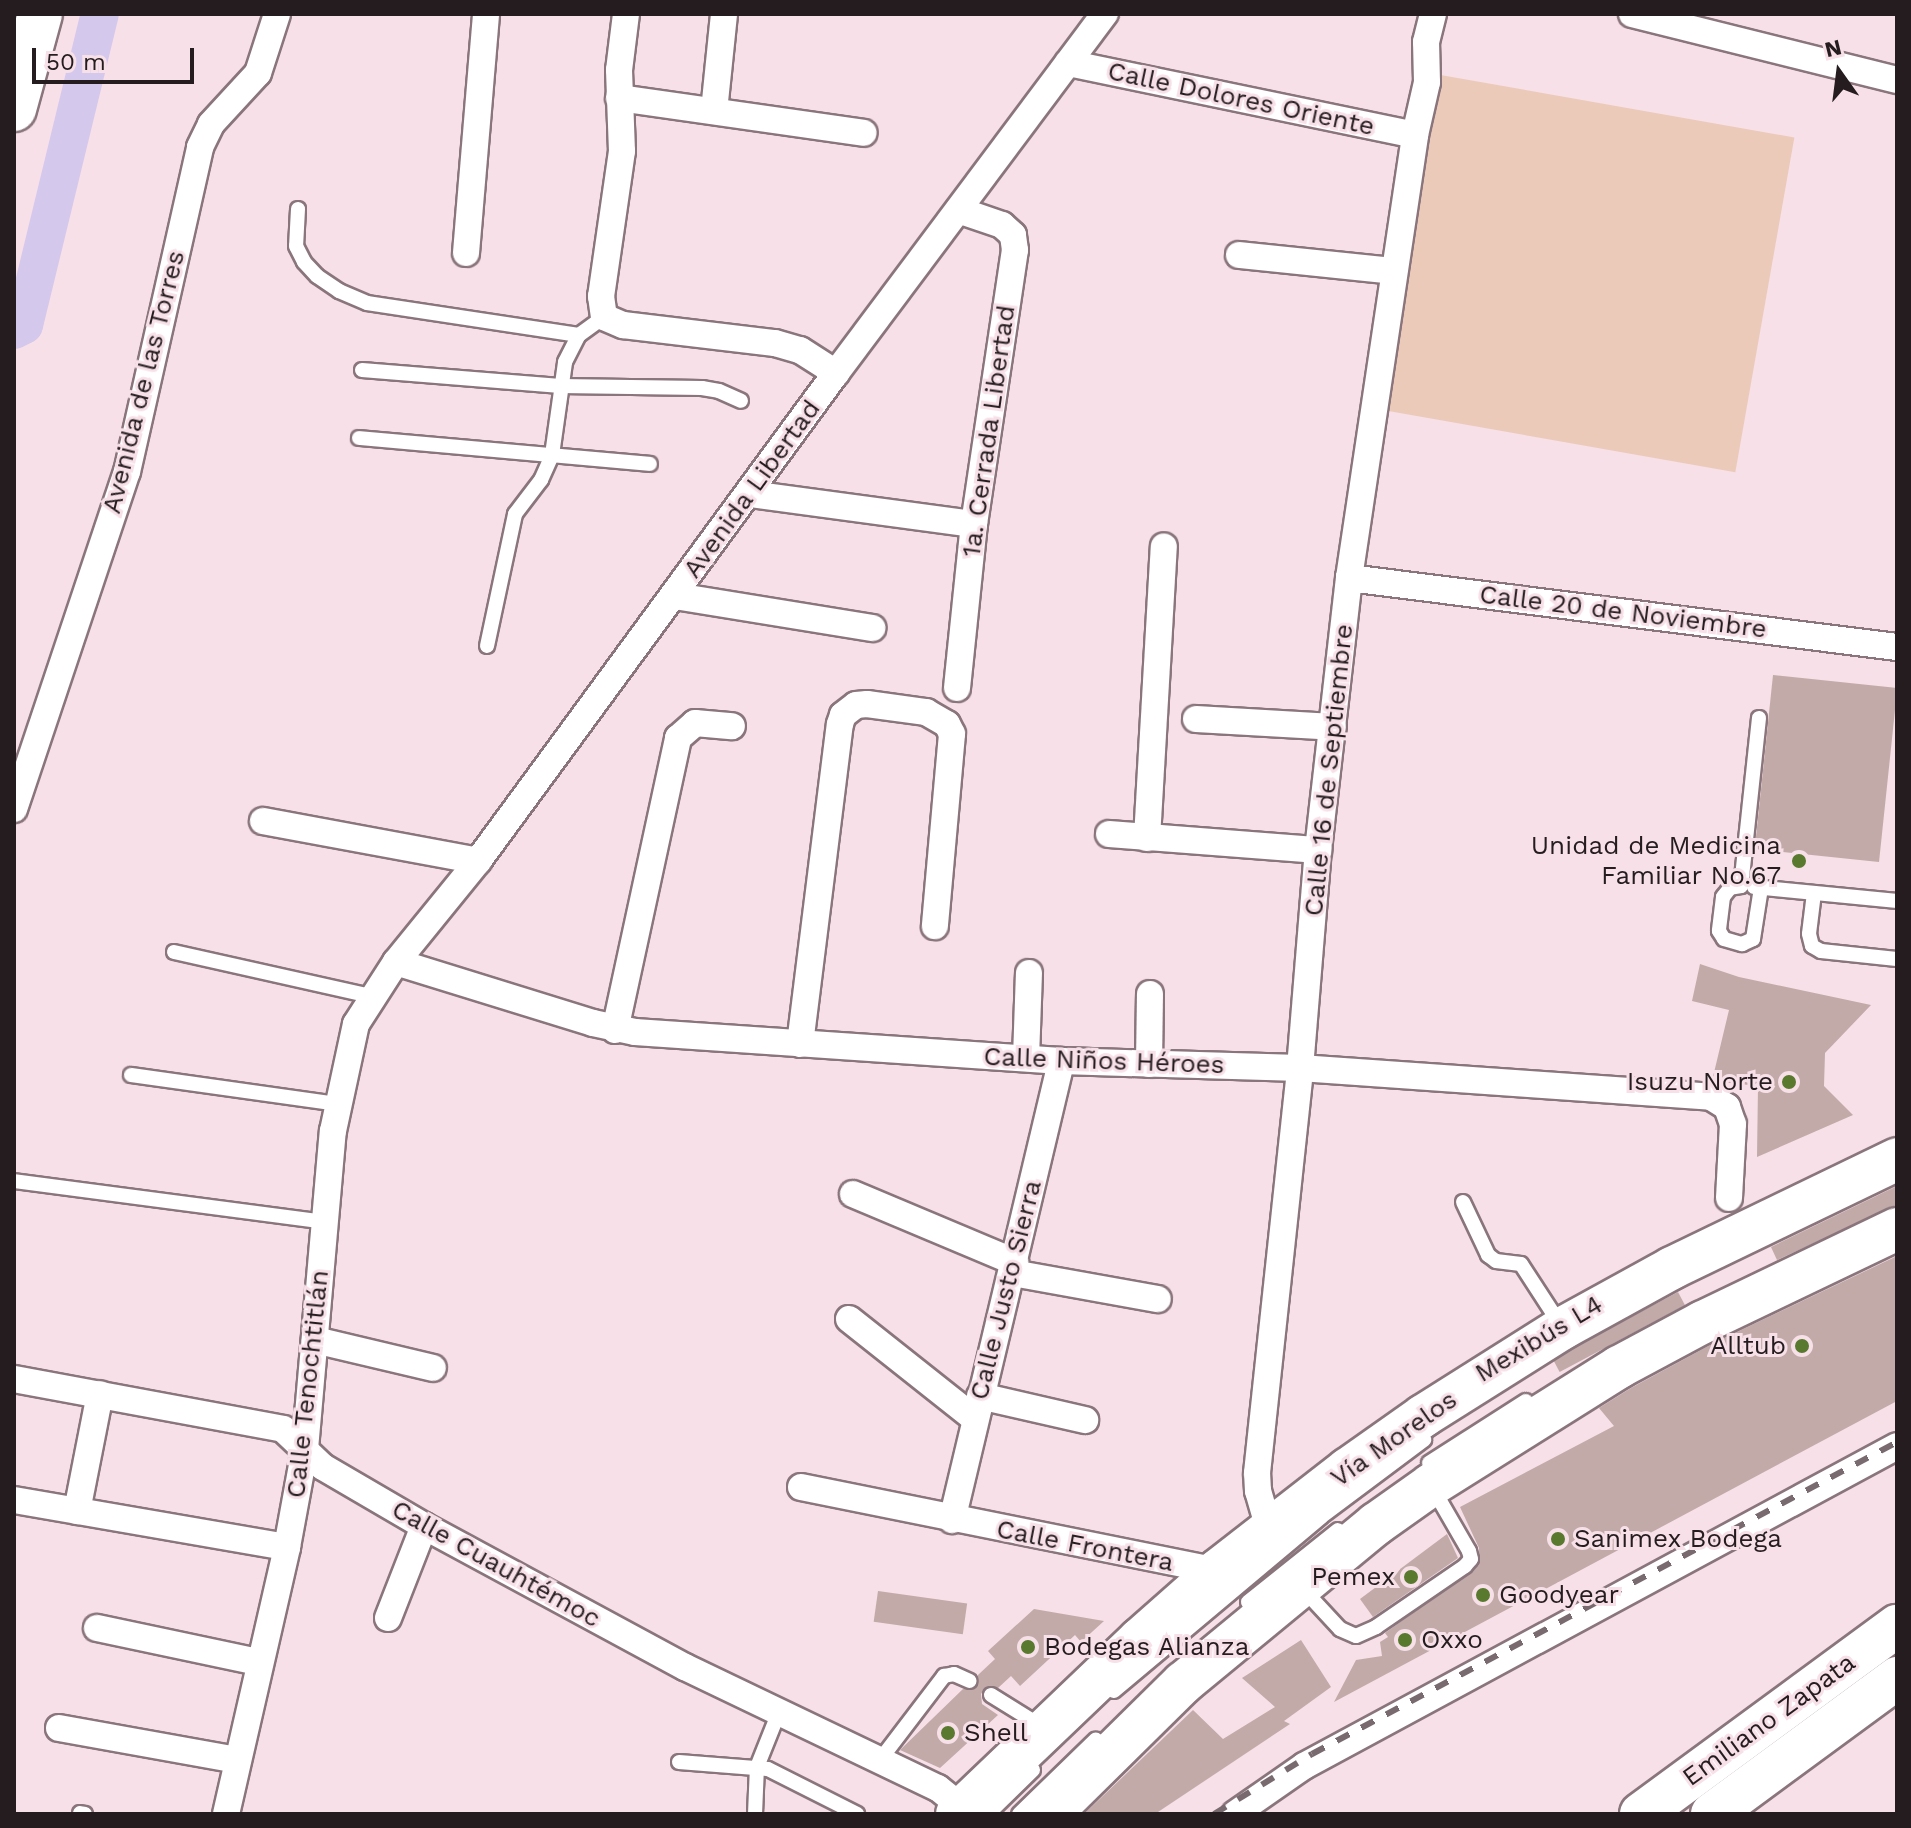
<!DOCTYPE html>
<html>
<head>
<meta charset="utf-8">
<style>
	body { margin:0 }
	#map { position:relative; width:1911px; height:1828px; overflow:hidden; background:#f7e0e7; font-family:"Work Sans",sans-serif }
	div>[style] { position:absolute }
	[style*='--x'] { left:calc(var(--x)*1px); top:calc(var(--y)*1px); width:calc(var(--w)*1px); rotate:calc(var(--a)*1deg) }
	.green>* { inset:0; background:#ebcab9; transform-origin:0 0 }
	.river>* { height:38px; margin:-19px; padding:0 19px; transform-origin:19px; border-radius:19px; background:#d5c8ed }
	.building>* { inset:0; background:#c2aaa8; transform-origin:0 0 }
	.roads { filter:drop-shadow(2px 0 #8a757c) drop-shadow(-2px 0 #8a757c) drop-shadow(0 2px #8a757c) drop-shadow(0 -2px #8a757c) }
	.service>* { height:14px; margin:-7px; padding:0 7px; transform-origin:7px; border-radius:7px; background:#fff }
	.minor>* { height:26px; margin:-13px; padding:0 13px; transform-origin:13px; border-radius:13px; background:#fff }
	.primary>* { height:42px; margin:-21px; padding:0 21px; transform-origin:21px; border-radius:21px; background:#fff }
	.motorway>* { height:44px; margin:-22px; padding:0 22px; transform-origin:22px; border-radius:22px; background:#fff }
	.rail>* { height:6px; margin-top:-3px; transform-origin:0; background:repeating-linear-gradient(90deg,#786a6e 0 14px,transparent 0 28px) }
	.dots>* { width:22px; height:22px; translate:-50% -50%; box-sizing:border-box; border:4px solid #f7e0e7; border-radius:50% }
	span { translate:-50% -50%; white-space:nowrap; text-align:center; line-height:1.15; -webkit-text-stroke:6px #f7e0e7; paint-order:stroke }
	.street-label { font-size:26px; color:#241c1f }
	.poi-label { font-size:26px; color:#241c1f }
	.right { translate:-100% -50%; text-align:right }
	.left { translate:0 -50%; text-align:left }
	.frame { position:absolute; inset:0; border:16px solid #241c1f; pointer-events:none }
	.north { position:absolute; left:1799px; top:32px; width:80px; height:80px; -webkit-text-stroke:6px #f7e0e7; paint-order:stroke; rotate:346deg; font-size:22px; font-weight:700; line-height:32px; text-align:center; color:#241c1f }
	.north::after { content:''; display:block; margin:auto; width:28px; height:36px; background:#241c1f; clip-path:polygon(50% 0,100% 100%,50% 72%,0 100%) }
	.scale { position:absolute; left:32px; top:48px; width:162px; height:36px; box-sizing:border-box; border:4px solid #241c1f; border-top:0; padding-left:10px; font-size:24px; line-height:28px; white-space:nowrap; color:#241c1f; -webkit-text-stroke:6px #f7e0e7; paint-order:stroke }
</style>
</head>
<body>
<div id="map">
	<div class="green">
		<i style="left:1429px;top:73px;width:371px;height:340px;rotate:10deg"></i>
	</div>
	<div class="river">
		<i style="--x:14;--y:330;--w:11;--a:-27"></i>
		<i style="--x:24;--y:325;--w:320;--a:-76.3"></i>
	</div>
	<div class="building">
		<i style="left:1773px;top:675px;width:125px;height:175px;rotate:6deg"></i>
		<i style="clip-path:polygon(1700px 964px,1739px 977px,1871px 1005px,1825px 1053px,1824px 1086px,1853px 1115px,1757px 1157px,1758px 1086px,1712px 1081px,1729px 1010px,1692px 1001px)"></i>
		<i style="clip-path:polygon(1897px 1186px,1897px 1205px,1777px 1260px,1771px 1247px)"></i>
		<i style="clip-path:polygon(1897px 1256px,1897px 1401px,1334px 1702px,1356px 1660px,1382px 1656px,1380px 1642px,1388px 1637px,1385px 1633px,1479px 1565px,1479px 1548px,1460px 1507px,1614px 1426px,1599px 1408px,1631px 1388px,1714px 1343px)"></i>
		<i style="left:1678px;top:1292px;width:15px;height:142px;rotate:62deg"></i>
		<i style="clip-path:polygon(1447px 1534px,1458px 1558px,1373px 1617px,1360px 1599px)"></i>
		<i style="left:878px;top:1591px;width:90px;height:31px;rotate:8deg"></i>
		<i style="clip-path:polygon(1034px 1609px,1104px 1621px,1081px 1642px,1075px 1635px,1020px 1686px,1011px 1676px,998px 1688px,986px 1687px,981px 1694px,982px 1704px,998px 1715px,940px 1768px,900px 1750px,963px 1689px,976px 1688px,978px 1675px,995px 1659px,988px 1651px)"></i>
		<i style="clip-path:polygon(1301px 1640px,1331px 1687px,1284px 1721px,1290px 1724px,1155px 1814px,1084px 1814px,1193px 1710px,1223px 1739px,1275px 1707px,1242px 1678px)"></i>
	</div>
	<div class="roads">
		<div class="service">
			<i style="--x:298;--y:209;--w:37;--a:93"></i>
			<i style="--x:296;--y:246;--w:18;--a:63"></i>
			<i style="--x:304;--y:262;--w:19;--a:47"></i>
			<i style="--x:317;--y:276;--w:27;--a:34"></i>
			<i style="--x:339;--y:291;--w:30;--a:23"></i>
			<i style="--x:367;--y:303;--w:214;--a:8.6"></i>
			<i style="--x:579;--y:335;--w:31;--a:-36"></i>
			<i style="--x:362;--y:370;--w:199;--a:4.6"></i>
			<i style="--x:560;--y:386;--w:142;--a:0.8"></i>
			<i style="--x:702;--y:388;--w:17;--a:10"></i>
			<i style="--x:719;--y:391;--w:24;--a:24"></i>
			<i style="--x:359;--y:438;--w:292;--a:5.1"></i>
			<i style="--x:487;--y:646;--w:135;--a:-78"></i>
			<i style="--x:515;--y:514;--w:43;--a:-52.6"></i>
			<i style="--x:541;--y:480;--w:27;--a:-66"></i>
			<i style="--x:552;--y:455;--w:94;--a:-82"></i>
			<i style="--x:565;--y:362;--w:30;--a:-63"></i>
			<i style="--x:1759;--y:718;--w:169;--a:96.1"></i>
			<i style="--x:1741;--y:886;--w:11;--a:170"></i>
			<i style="--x:1730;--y:888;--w:11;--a:128"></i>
			<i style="--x:1723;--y:897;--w:34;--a:97"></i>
			<i style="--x:1719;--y:931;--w:9;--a:58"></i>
			<i style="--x:1724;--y:939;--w:19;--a:16"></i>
			<i style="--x:1742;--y:944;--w:12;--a:-24"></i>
			<i style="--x:1753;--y:939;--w:52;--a:-81.1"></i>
			<i style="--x:1754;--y:887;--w:144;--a:5.6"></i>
			<i style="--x:1814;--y:893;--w:41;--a:97"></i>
			<i style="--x:1809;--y:934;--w:12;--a:76"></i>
			<i style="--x:1812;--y:946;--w:10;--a:29"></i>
			<i style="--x:1821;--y:951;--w:76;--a:6"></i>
			<i style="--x:174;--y:952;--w:202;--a:12.6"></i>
			<i style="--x:131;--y:1075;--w:208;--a:8"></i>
			<i style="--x:14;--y:1181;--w:314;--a:7.5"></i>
			<i style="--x:1463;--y:1202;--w:59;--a:64.7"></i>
			<i style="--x:1488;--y:1255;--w:10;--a:37"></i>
			<i style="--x:1496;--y:1261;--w:25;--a:7"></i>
			<i style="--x:1521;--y:1264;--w:72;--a:57"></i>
			<i style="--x:1429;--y:1463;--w:115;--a:-32.6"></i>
			<i style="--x:1302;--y:1588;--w:56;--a:47.2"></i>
			<i style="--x:1340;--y:1629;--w:17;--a:24"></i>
			<i style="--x:1356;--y:1636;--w:22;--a:-24"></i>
			<i style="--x:1376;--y:1627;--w:108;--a:-34.4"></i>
			<i style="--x:1465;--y:1566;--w:9;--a:-49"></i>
			<i style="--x:1471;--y:1559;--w:8;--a:-104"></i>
			<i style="--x:1469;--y:1551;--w:74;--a:-120"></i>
			<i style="--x:1248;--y:1602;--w:115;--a:-38.7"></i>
			<i style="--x:1114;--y:1691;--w:270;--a:-40"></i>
			<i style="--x:1321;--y:1517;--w:129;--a:-36.8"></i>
			<i style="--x:991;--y:1695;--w:59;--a:31.8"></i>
			<i style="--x:880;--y:1760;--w:106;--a:-52.7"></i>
			<i style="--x:944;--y:1676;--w:10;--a:-11"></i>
			<i style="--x:954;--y:1674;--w:17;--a:24"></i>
			<i style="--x:679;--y:1762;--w:89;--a:4.5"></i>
			<i style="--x:768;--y:1769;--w:100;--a:26.8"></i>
			<i style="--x:80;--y:1813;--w:5;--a:11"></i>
			<i style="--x:755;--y:1814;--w:47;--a:-87.6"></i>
			<i style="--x:757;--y:1767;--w:59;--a:-68.2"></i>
			<i style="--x:988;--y:1814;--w:63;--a:-44.4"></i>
			<i style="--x:1019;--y:1814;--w:107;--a:-44.2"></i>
		</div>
		<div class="minor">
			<i style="--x:626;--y:14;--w:56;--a:97.1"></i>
			<i style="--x:619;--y:70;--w:81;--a:87.9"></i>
			<i style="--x:622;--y:151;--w:147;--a:98.2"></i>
			<i style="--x:601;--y:296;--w:21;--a:82"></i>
			<i style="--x:604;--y:317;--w:21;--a:23"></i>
			<i style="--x:623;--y:325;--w:153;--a:6.8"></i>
			<i style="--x:775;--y:343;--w:26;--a:16"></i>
			<i style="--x:800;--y:350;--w:43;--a:32.6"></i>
			<i style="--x:1632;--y:14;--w:273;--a:14"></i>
			<i style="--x:1068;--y:63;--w:354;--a:11.7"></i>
			<i style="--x:619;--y:98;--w:247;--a:8.1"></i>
			<i style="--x:714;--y:111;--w:98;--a:-84.1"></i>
			<i style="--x:466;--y:253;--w:240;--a:-85.2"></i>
			<i style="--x:1239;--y:255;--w:156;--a:5.9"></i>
			<i style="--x:751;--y:494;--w:225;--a:7.7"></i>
			<i style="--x:1349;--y:578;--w:552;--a:7.18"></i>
			<i style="--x:675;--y:596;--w:200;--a:9.2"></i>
			<i style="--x:957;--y:688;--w:165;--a:-84.1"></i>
			<i style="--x:974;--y:524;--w:277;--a:-81.5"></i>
			<i style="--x:1015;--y:250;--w:15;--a:-98"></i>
			<i style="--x:1013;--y:235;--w:15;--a:-138"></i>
			<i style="--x:1002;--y:225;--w:46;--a:-161.2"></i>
			<i style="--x:1196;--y:719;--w:137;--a:3.3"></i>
			<i style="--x:14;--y:809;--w:355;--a:-71.5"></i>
			<i style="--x:127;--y:472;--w:333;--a:-77.3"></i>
			<i style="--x:200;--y:147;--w:25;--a:-64"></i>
			<i style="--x:211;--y:124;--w:69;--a:-47.3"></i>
			<i style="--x:258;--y:73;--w:62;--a:-72.1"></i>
			<i style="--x:263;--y:821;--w:219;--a:10.5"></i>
			<i style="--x:1109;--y:834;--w:210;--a:4.4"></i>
			<i style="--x:1147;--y:838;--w:292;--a:-86.7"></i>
			<i style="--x:396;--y:962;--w:206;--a:17.2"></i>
			<i style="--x:593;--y:1023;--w:43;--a:12.1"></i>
			<i style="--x:635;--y:1032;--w:427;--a:3.9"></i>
			<i style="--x:1061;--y:1061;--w:239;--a:1.7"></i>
			<i style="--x:1300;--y:1068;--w:412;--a:4"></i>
			<i style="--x:1711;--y:1097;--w:19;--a:32"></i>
			<i style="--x:1727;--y:1107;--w:18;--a:71"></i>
			<i style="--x:1733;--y:1124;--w:74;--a:93.1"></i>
			<i style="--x:615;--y:1030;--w:299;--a:-77.8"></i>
			<i style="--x:678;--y:738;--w:23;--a:-41"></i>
			<i style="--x:695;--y:723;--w:37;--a:5"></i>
			<i style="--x:800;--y:1044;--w:322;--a:-82.9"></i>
			<i style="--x:840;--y:724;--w:9;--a:-72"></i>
			<i style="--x:843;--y:715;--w:16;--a:-38"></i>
			<i style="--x:856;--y:705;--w:11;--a:-5"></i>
			<i style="--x:867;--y:704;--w:60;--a:7.7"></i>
			<i style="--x:926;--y:712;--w:24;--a:30"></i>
			<i style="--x:947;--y:724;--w:11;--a:63"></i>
			<i style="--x:952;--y:734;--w:193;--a:95.1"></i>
			<i style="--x:1026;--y:1058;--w:85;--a:-88"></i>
			<i style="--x:1149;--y:1064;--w:70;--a:-89.2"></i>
			<i style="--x:853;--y:1194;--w:176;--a:22.8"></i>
			<i style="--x:1013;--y:1273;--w:147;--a:10.2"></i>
			<i style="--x:849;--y:1319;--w:159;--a:38.4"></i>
			<i style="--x:315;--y:1340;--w:121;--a:13.3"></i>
			<i style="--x:14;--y:1379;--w:274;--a:10.5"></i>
			<i style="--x:283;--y:1429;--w:55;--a:43.5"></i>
			<i style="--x:323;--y:1467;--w:117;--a:30.3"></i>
			<i style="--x:424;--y:1526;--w:297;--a:28.4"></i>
			<i style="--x:685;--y:1667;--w:280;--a:25.6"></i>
			<i style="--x:938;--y:1788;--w:32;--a:39"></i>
			<i style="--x:980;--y:1396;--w:108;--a:12.9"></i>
			<i style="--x:801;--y:1487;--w:424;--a:11.4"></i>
			<i style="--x:14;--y:1500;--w:277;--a:9.8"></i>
			<i style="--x:77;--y:1511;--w:119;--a:-78.9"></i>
			<i style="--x:952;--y:1520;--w:472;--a:-76.6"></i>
			<i style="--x:1269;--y:1529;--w:40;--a:-106"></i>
			<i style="--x:1258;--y:1491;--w:18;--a:-93"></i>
			<i style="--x:1257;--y:1473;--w:407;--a:-83.9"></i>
			<i style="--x:1300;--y:1068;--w:219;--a:-85.3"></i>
			<i style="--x:1318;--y:850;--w:274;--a:-83.5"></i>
			<i style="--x:1349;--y:578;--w:448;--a:-81.5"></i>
			<i style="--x:1415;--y:135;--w:54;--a:-77.2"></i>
			<i style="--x:1427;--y:82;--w:40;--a:-91.4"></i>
			<i style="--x:1426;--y:42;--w:29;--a:-76"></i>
			<i style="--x:388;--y:1618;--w:99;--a:-68.6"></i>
			<i style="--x:97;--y:1628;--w:166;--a:11.9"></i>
			<i style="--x:59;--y:1728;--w:181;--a:10.2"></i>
			<i style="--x:226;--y:1814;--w:274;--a:-77.1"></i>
			<i style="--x:287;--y:1547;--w:100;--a:-79.6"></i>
			<i style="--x:305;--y:1449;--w:319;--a:-85"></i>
			<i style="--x:333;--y:1131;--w:109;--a:-77.9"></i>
			<i style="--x:356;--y:1024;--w:74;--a:-57.2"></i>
			<i style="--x:396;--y:962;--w:130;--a:-50.9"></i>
			<i style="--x:478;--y:861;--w:605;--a:-53.74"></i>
			<i style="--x:836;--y:373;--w:449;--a:-53.2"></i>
			<i style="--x:1235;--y:1814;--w:84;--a:-34.8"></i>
			<i style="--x:1304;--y:1766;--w:674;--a:-28.35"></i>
		</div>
		<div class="primary">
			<i style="--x:957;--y:1814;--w:253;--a:-43.7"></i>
			<i style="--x:1140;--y:1639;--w:103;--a:-41.4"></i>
			<i style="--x:1217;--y:1571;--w:166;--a:-37.9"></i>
			<i style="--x:1348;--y:1469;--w:92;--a:-35.2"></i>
			<i style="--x:1423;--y:1416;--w:165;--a:-32.2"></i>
			<i style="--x:1563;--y:1328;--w:124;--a:-28.8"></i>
			<i style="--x:1672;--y:1268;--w:250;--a:-25.8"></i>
			<i style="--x:1050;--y:1814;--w:187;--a:-44.6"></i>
			<i style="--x:1183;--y:1683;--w:250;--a:-39.5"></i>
			<i style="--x:1376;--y:1524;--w:67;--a:-35.3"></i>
			<i style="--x:1431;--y:1485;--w:222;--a:-32.1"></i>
			<i style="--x:1619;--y:1367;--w:95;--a:-28.2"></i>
			<i style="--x:1703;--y:1322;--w:215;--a:-25.6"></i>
			<i style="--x:1641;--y:1814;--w:318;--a:-36.3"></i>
			<i style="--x:1712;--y:1814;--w:230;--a:-36.3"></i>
		</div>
		<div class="motorway">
			<i style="--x:14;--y:109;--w:98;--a:-74.7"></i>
		</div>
	</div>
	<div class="rail">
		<i style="--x:1214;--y:1814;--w:115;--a:-31.5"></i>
		<i style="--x:1312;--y:1754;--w:663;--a:-28.07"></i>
	</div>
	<div class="dots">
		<i style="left:1799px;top:861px;background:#59792f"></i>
		<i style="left:1789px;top:1082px;background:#59792f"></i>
		<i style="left:1802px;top:1346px;background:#59792f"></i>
		<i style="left:1558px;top:1539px;background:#59792f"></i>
		<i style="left:1411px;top:1577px;background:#59792f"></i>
		<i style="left:1483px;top:1595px;background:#59792f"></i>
		<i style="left:1405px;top:1640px;background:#59792f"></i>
		<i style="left:1028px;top:1647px;background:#59792f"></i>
		<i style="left:948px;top:1733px;background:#59792f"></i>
	</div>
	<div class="street-label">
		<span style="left:1241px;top:99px;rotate:12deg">Calle Dolores Oriente</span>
		<span style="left:144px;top:382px;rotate:-76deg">Avenida de las Torres</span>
		<span style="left:989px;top:431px;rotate:-82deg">1a. Cerrada Libertad</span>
		<span style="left:752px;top:489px;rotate:-54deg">Avenida Libertad</span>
		<span style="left:1623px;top:612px;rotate:7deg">Calle 20 de Noviembre</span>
		<span style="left:1329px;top:770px;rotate:-84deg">Calle 16 de Septiembre</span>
		<span style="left:1104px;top:1061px;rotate:2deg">Calle Niños Héroes</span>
		<span style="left:1006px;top:1290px;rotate:-76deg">Calle Justo Sierra</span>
		<span style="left:1539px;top:1339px;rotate:-31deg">Mexibús L4</span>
		<span style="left:308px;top:1384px;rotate:-84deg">Calle Tenochtitlán</span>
		<span style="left:1394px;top:1439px;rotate:-35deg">Vía Morelos</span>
		<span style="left:1085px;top:1546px;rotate:11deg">Calle Frontera</span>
		<span style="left:496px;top:1564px;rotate:29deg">Calle Cuauhtémoc</span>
		<span style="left:1769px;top:1720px;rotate:-36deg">Emiliano Zapata</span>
	</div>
	<div class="poi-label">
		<span class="right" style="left:1781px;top:861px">Unidad de Medicina<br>Familiar No.67</span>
		<span class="right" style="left:1773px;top:1082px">Isuzu Norte</span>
		<span class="right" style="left:1786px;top:1346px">Alltub</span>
		<span class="left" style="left:1574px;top:1539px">Sanimex Bodega</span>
		<span class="right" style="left:1395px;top:1577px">Pemex</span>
		<span class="left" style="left:1499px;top:1595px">Goodyear</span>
		<span class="left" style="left:1421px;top:1640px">Oxxo</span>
		<span class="left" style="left:1044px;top:1647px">Bodegas Alianza</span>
		<span class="left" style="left:964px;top:1733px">Shell</span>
	</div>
	<div class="frame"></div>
	<div class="north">N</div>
	<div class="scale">50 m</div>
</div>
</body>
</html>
